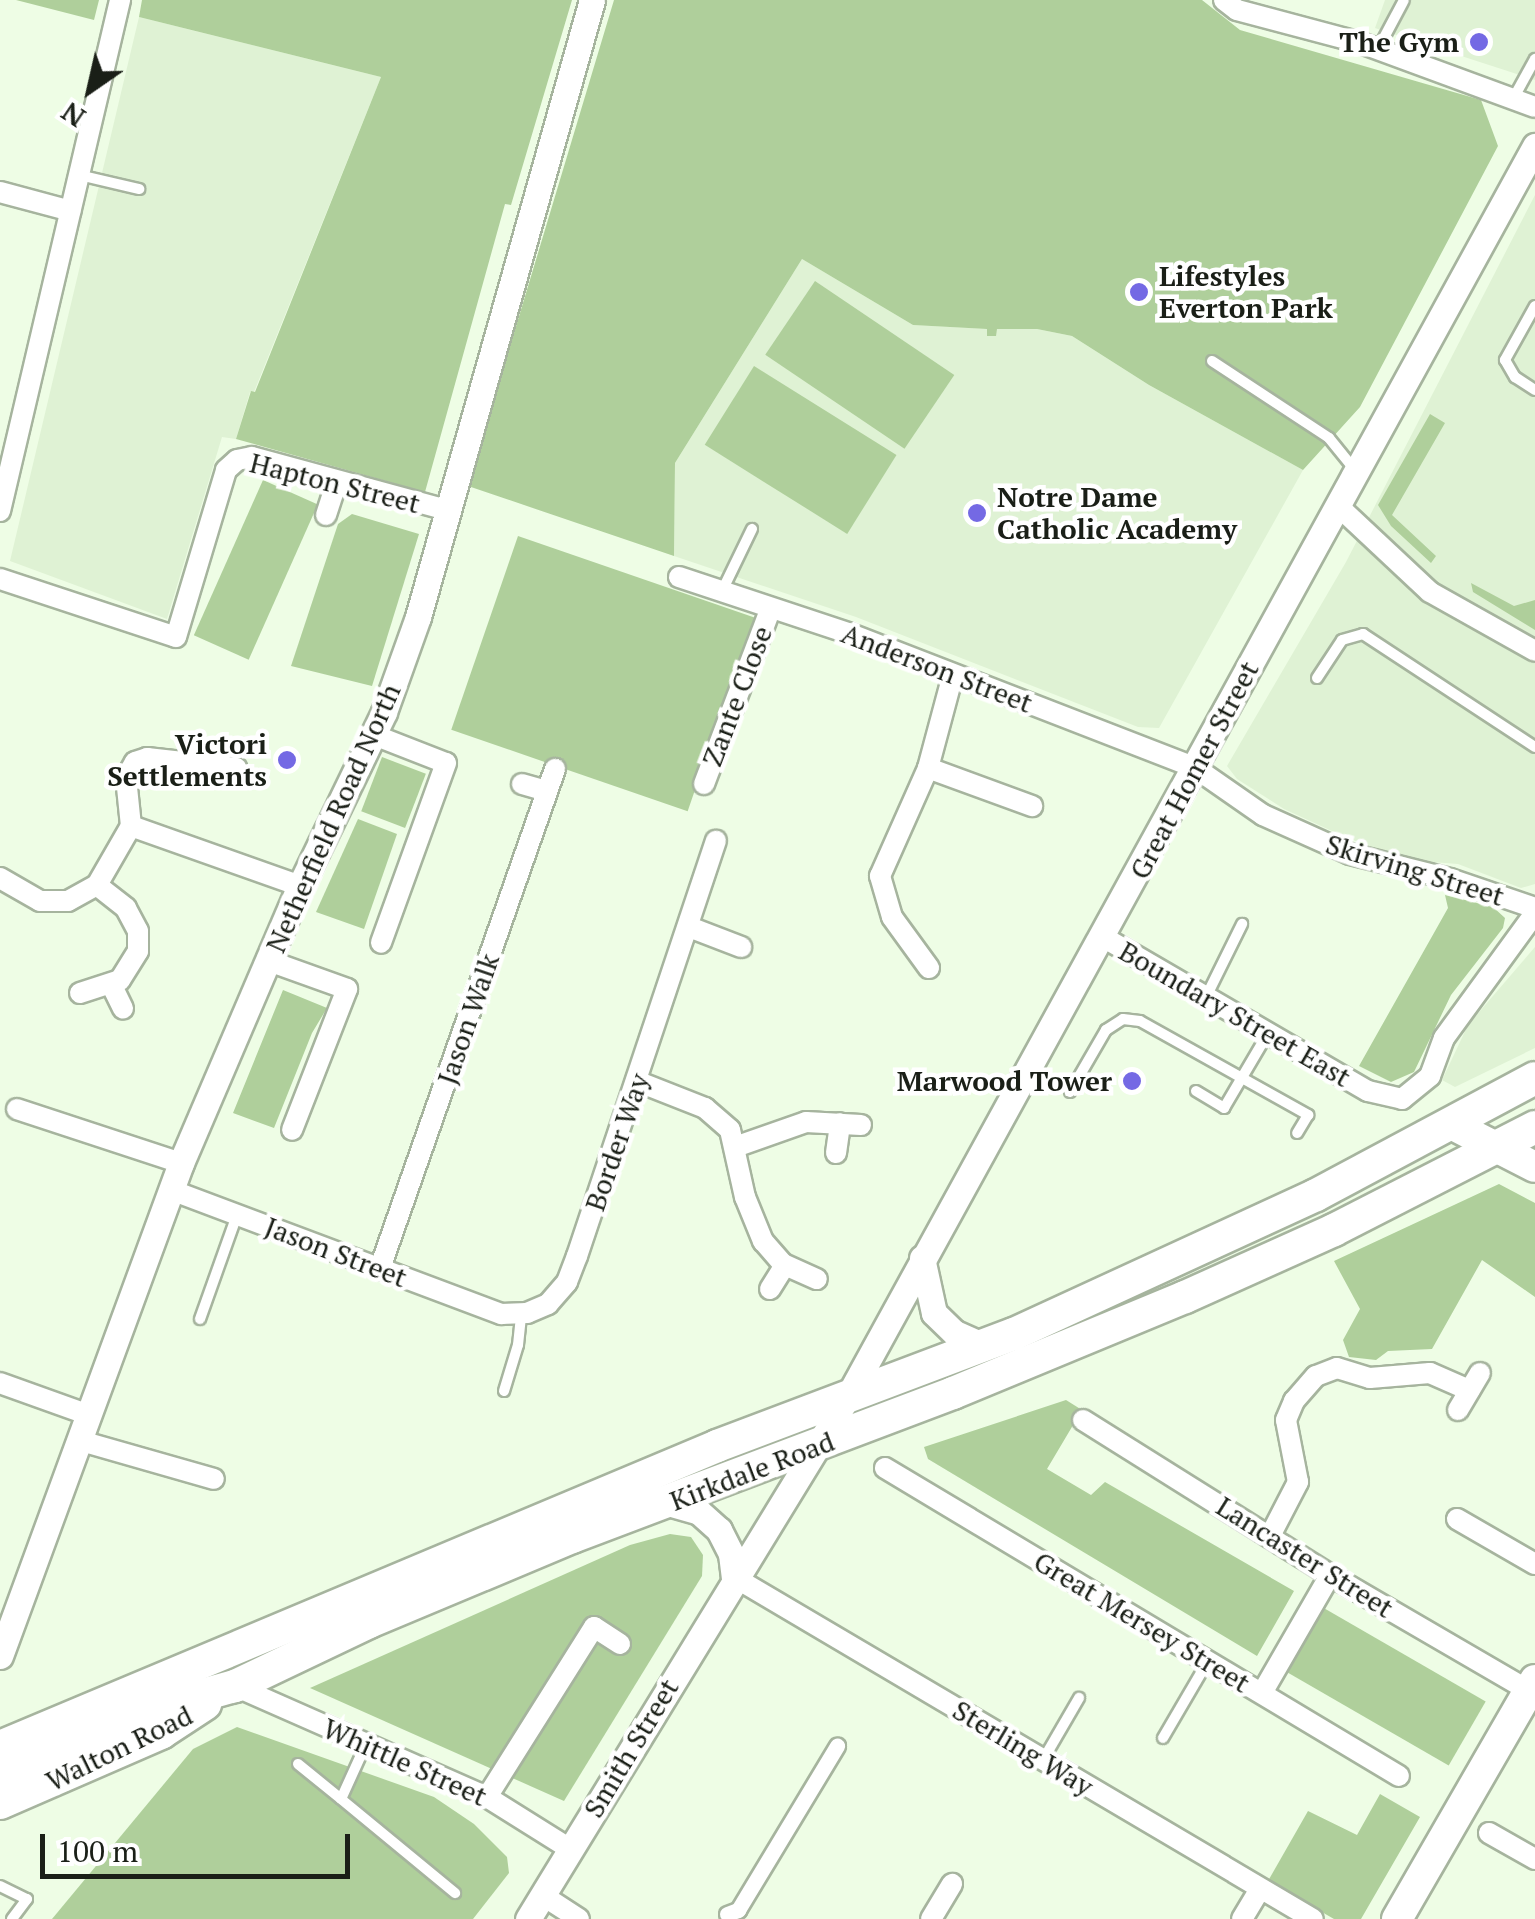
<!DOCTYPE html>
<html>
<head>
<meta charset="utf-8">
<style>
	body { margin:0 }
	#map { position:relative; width:1535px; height:1919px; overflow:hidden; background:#eefde5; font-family:"PT Serif",serif }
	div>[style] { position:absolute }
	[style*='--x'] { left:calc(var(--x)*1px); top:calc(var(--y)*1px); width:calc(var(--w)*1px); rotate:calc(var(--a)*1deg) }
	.built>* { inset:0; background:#dff2d4 }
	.green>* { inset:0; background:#afcf9b; transform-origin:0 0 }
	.roads { filter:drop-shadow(2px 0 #a6b49e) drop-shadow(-2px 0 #a6b49e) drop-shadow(0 2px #a6b49e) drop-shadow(0 -2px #a6b49e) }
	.service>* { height:10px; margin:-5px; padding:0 5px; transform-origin:5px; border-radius:5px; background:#fff }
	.pedestrian>* { height:15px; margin:-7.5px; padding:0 7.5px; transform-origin:7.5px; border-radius:7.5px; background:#fff }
	.minor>* { height:20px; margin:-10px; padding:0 10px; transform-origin:10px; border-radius:10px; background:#fff }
	.tertiary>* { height:25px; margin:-12.5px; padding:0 12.5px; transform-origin:12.5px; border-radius:12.5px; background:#fff }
	.primary>* { height:30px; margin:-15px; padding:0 15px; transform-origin:15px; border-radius:15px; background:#fff }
	.trunk>* { height:32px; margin:-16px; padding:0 16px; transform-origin:16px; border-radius:16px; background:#fff }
	.dots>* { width:28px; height:28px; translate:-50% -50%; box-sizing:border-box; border:5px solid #fff; border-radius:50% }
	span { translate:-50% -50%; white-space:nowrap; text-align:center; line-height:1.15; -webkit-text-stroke:9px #fff; paint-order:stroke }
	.poi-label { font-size:28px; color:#1a1f17; font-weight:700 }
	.right { translate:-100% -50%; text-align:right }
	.left { translate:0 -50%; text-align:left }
	.street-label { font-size:28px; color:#1a1f17 }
	.north { position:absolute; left:40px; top:40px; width:100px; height:100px; -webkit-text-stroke:8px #fff; paint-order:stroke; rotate:214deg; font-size:28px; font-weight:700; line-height:40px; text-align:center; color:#1a1f17 }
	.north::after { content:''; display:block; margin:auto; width:35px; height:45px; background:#1a1f17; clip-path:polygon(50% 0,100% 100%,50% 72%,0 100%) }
	.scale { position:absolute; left:40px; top:1834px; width:310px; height:45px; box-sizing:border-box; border:5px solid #1a1f17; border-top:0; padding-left:12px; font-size:30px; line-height:35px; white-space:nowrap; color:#1a1f17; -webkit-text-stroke:8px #fff; paint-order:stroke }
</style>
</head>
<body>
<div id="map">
	<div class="built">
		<i style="clip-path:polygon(1385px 0,1535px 0,1535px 80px,1375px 28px)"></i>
		<i style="clip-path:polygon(139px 17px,381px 77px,254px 392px,250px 392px,236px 439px,222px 437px,167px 619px,10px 561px)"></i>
		<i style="clip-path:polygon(1535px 195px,1535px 884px,1521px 888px,1458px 864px,1406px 860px,1345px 837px,1284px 809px,1237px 779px,1227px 766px,1346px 562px)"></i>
		<i style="clip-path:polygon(802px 259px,913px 325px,987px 329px,987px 335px,997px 329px,1037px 329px,1072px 336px,1149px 385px,1303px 470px,1159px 728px,1138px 727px,856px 617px,674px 556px,675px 463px)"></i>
		<i style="clip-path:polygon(1535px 947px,1535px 1048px,1455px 1087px,1442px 1080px,1468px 1025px)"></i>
	</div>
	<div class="green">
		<i style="clip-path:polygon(16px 0,99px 0,94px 20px)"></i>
		<i style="clip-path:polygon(142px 0,572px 0,511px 205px,505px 204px,425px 492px,236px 439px,251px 391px,255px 392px,381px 77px,139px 17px)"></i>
		<i style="clip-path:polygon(614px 0,1202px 0,1240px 30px,1481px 100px,1498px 146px,1360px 407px,1303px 470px,1149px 385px,1072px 336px,1037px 329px,997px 329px,996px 336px,987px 336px,987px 329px,913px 325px,802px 259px,675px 463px,674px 556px,468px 486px)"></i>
		<i style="left:815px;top:281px;width:168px;height:89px;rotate:34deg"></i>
		<i style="left:754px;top:366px;width:168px;height:93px;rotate:32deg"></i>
		<i style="clip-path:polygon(1430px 414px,1445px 423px,1392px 515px,1436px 556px,1431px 563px,1391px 526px,1378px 505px)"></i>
		<i style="left:263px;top:480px;width:60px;height:170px;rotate:24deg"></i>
		<i style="clip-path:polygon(352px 514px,419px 534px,372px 686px,291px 666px,338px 524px)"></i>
		<i style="left:518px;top:536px;width:250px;height:205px;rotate:19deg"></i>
		<i style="clip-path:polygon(1471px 583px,1514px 606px,1535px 600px,1535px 630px,1473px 592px)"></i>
		<i style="left:382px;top:757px;width:47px;height:58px;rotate:21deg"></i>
		<i style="clip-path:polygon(358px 819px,397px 834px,364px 929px,316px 912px)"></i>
		<i style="clip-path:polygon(1445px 895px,1493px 907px,1505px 918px,1503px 928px,1451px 995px,1414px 1072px,1391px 1082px,1359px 1066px,1448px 908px)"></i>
		<i style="clip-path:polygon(283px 990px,327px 1008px,312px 1033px,274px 1128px,233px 1113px)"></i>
		<i style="clip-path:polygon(1499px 1184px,1535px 1203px,1535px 1297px,1482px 1260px,1432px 1349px,1388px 1351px,1376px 1360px,1349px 1357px,1343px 1340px,1360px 1309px,1334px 1261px)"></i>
		<i style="clip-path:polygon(1066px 1400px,1082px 1410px,1047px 1469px,1091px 1495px,1105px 1482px,1294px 1591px,1257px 1656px,928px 1459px,924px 1447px)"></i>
		<i style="clip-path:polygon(670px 1534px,691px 1537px,703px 1555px,702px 1576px,564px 1801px,310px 1688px,630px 1545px)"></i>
		<i style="left:1322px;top:1607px;width:189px;height:74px;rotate:30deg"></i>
		<i style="clip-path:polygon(237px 1727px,434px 1797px,474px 1824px,507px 1857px,509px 1873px,473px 1919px,52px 1919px,193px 1749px)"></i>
		<i style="clip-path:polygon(1380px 1794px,1420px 1817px,1361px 1919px,1334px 1919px,1268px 1881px,1308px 1811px,1357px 1835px)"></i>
	</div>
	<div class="roads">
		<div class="service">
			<i style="--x:1378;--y:49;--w:55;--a:-62"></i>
			<i style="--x:1513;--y:99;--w:46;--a:-61.2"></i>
			<i style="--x:79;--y:175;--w:62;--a:13.1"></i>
			<i style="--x:1535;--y:306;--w:62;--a:119.1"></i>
			<i style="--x:1505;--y:360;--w:20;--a:60"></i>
			<i style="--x:1515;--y:377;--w:24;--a:33"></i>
			<i style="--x:1212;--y:361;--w:140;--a:33.3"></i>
			<i style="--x:1329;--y:438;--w:41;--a:50.9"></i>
			<i style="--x:722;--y:591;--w:69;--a:-64.2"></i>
			<i style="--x:1317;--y:678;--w:45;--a:-56.7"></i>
			<i style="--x:1342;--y:640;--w:22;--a:-16"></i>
			<i style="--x:1363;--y:634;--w:206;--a:33.3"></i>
			<i style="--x:1205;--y:999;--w:84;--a:-63.7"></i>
			<i style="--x:1196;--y:1091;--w:33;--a:31"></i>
			<i style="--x:1224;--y:1108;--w:85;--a:-59.5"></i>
			<i style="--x:1070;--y:1092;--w:72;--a:-59.9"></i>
			<i style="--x:1106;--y:1030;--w:20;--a:-33"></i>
			<i style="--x:1123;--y:1019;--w:17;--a:7"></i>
			<i style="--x:1140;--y:1021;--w:193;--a:29.2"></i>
			<i style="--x:1308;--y:1115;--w:21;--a:121"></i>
			<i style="--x:200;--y:1319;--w:110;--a:-70.4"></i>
			<i style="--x:504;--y:1391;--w:48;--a:-73.1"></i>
			<i style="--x:518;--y:1345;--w:31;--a:-84"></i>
			<i style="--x:1163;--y:1738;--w:89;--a:-59.7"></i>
			<i style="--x:366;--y:1744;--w:60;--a:114.4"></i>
			<i style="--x:341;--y:1799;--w:148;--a:39.5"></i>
			<i style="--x:1043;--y:1760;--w:72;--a:-59.9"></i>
			<i style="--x:298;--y:1764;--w:55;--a:39.1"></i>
			<i style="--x:0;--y:1886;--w:30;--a:26"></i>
			<i style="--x:27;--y:1899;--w:25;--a:127"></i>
		</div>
		<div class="pedestrian">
			<i style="--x:727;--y:1914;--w:12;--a:-20"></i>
			<i style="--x:738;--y:1910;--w:192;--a:-58.9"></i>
		</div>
		<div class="minor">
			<i style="--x:1224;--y:0;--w:16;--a:38"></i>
			<i style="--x:1237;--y:10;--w:128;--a:14.9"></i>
			<i style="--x:1361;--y:43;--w:185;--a:20.2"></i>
			<i style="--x:0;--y:192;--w:73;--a:15"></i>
			<i style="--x:1337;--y:505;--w:127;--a:43.1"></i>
			<i style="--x:1430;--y:592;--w:120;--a:29.3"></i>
			<i style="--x:0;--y:511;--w:525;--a:-76.78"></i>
			<i style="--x:326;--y:515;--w:35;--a:-72"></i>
			<i style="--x:679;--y:577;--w:178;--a:18.3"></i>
			<i style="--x:848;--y:633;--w:371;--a:21.2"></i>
			<i style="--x:1194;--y:767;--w:84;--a:34.8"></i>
			<i style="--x:1263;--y:815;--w:95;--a:24.1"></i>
			<i style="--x:1350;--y:854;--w:103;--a:14"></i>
			<i style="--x:1450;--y:879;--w:90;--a:18.8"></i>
			<i style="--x:0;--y:579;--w:185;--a:18.2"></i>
			<i style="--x:176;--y:637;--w:174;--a:-73.3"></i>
			<i style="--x:226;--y:470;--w:15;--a:-42"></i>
			<i style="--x:237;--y:460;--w:15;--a:-11"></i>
			<i style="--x:252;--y:457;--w:202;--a:15.2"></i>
			<i style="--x:374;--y:735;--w:77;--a:21.3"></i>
			<i style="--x:446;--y:763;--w:191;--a:109.9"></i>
			<i style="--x:928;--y:768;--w:111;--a:20.1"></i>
			<i style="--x:522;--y:784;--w:26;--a:16"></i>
			<i style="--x:704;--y:784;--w:188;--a:-69.2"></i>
			<i style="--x:131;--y:826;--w:48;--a:-95.9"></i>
			<i style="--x:126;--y:778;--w:18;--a:-61"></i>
			<i style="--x:135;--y:762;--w:13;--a:-18"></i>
			<i style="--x:147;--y:758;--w:90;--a:6.4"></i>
			<i style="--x:0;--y:878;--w:46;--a:29.9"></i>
			<i style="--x:40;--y:901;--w:28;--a:0"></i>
			<i style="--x:68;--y:901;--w:33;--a:-29"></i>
			<i style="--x:97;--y:885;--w:68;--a:-60"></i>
			<i style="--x:131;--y:826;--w:179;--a:19.5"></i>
			<i style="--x:689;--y:927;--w:56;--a:21"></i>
			<i style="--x:1103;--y:937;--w:306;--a:30.2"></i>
			<i style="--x:1368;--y:1091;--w:35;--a:13"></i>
			<i style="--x:1402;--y:1099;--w:36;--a:-39"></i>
			<i style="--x:1430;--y:1076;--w:40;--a:-69.8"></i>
			<i style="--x:1444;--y:1038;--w:155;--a:-53.9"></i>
			<i style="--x:269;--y:961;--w:83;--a:19.7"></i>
			<i style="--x:347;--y:989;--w:151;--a:111.3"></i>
			<i style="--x:929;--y:968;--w:63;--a:-126"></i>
			<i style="--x:892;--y:917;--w:43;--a:-106.3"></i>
			<i style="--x:880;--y:876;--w:118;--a:-66"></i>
			<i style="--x:928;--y:768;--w:96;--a:-75"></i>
			<i style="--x:112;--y:986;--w:25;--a:64"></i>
			<i style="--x:80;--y:993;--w:42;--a:-18"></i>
			<i style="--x:120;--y:980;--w:34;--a:-58"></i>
			<i style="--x:138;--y:951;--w:20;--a:-90"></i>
			<i style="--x:138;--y:931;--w:26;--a:-118"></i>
			<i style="--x:126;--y:908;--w:37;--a:-142"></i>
			<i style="--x:639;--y:1082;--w:71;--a:21.5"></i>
			<i style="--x:705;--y:1108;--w:33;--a:41"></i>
			<i style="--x:730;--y:1130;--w:69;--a:77.4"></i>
			<i style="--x:745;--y:1197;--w:48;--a:67.8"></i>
			<i style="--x:763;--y:1241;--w:30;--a:49"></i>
			<i style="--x:783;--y:1264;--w:37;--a:24"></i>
			<i style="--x:17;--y:1109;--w:173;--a:18.2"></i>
			<i style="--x:735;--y:1147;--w:75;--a:-19.4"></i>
			<i style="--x:806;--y:1122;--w:55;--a:3.1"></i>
			<i style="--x:836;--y:1153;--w:30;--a:-82"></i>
			<i style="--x:171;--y:1190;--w:353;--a:20.6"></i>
			<i style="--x:501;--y:1314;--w:26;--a:-2"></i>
			<i style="--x:527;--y:1313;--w:23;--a:-23"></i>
			<i style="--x:548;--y:1304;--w:29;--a:-49"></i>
			<i style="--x:567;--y:1282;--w:28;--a:-69"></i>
			<i style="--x:577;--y:1256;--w:438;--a:-71.5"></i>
			<i style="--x:380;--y:1268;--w:529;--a:-70.67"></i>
			<i style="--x:770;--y:1289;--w:28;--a:-58"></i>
			<i style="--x:0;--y:1383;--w:91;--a:19.8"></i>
			<i style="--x:1458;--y:1410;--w:43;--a:-59.3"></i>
			<i style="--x:1083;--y:1420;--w:292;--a:32.1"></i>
			<i style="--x:1330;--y:1575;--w:230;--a:30.2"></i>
			<i style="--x:81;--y:1441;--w:138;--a:15.9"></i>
			<i style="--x:885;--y:1468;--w:599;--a:30.93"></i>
			<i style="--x:1457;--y:1519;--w:90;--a:30"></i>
			<i style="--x:1270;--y:1536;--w:61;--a:-62.6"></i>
			<i style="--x:1298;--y:1482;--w:63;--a:-101"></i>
			<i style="--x:1286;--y:1420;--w:21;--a:-67"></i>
			<i style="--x:1294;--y:1401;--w:33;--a:-49"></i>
			<i style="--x:1316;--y:1376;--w:22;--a:-21"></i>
			<i style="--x:1337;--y:1368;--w:34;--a:17"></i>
			<i style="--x:1370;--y:1378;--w:60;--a:-4.8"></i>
			<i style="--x:1430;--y:1373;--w:43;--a:23.6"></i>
			<i style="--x:734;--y:1577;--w:672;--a:30.57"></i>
			<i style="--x:235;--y:1686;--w:275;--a:23.8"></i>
			<i style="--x:487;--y:1797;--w:98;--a:32.1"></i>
			<i style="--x:1262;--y:1693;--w:136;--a:-60"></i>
			<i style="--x:487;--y:1797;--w:201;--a:-57.8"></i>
			<i style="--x:594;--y:1627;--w:31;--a:33"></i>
			<i style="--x:1489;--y:1833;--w:53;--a:29.5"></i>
			<i style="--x:542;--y:1895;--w:44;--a:33"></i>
			<i style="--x:931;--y:1919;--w:41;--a:-59"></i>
			<i style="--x:1242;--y:1919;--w:35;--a:-59"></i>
		</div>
		<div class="tertiary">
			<i style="--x:922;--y:1258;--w:56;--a:77.7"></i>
			<i style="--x:934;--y:1313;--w:29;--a:44"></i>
			<i style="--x:955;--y:1333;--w:32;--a:24"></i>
			<i style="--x:668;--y:1503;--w:32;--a:16"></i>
			<i style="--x:699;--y:1512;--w:27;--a:42"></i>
			<i style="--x:719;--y:1530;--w:27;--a:63"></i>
			<i style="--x:731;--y:1554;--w:23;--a:83"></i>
			<i style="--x:0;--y:1656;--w:525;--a:-69.84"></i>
			<i style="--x:181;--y:1163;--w:301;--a:-66.8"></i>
			<i style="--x:300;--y:886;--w:193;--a:-64.2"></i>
			<i style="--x:384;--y:712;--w:101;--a:-70.3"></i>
			<i style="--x:418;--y:617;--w:641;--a:-74.25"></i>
			<i style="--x:528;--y:1919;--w:617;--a:-58.53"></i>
			<i style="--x:850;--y:1393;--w:1423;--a:-61.22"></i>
		</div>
		<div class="primary">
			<i style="--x:1451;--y:1124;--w:94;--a:27.1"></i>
			<i style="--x:1397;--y:1919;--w:276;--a:-60"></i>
		</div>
		<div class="trunk">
			<i style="--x:0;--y:1747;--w:778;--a:-22.77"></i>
			<i style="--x:717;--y:1446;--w:317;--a:-20.7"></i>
			<i style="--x:1014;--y:1334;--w:332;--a:-24.7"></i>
			<i style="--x:1316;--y:1195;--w:248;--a:-28.1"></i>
			<i style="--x:0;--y:1779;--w:167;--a:-24.7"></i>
			<i style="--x:152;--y:1709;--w:86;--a:-15.5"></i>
			<i style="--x:235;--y:1686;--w:148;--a:-25.5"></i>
			<i style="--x:369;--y:1622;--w:220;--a:-22.7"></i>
			<i style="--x:572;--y:1537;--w:407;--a:-20.7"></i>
			<i style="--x:953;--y:1393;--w:251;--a:-22.5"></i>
			<i style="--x:1185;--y:1297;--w:163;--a:-24.2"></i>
			<i style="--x:1334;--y:1230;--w:226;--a:-27.1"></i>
			<i style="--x:0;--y:1803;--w:176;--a:-23.5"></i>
			<i style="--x:161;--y:1733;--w:53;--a:-33.4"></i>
		</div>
	</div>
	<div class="dots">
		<i style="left:1479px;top:42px;background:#7469e4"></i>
		<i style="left:1139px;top:292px;background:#7469e4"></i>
		<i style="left:977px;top:513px;background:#7469e4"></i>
		<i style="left:287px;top:760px;background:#7469e4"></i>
		<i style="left:1132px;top:1081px;background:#7469e4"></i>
	</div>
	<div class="poi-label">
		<span class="right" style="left:1459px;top:42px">The Gym</span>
		<span class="left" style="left:1159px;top:292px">Lifestyles<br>Everton Park</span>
		<span class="left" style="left:997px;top:513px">Notre Dame<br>Catholic Academy</span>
		<span class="right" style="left:267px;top:760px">Victori<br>Settlements</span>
		<span class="right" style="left:1112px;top:1081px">Marwood Tower</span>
	</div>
	<div class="street-label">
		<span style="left:335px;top:483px;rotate:14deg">Hapton Street</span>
		<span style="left:937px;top:668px;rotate:21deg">Anderson Street</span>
		<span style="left:737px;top:696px;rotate:-69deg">Zante Close</span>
		<span style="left:1194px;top:770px;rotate:-62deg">Great Homer Street</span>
		<span style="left:333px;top:818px;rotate:-66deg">Netherfield Road North</span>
		<span style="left:1415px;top:870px;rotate:17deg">Skirving Street</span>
		<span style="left:1235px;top:1014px;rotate:30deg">Boundary Street East</span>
		<span style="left:468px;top:1019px;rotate:-71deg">Jason Walk</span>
		<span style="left:617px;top:1142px;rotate:-71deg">Border Way</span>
		<span style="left:336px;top:1252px;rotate:21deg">Jason Street</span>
		<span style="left:752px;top:1471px;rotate:-21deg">Kirkdale Road</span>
		<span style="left:1305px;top:1557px;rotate:32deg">Lancaster Street</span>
		<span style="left:1142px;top:1622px;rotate:31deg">Great Mersey Street</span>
		<span style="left:119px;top:1748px;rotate:-26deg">Walton Road</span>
		<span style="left:631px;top:1748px;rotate:-59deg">Smith Street</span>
		<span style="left:1023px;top:1748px;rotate:31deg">Sterling Way</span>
		<span style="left:405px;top:1762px;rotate:24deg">Whittle Street</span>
	</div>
	<div class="north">N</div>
	<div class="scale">100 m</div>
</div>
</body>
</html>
